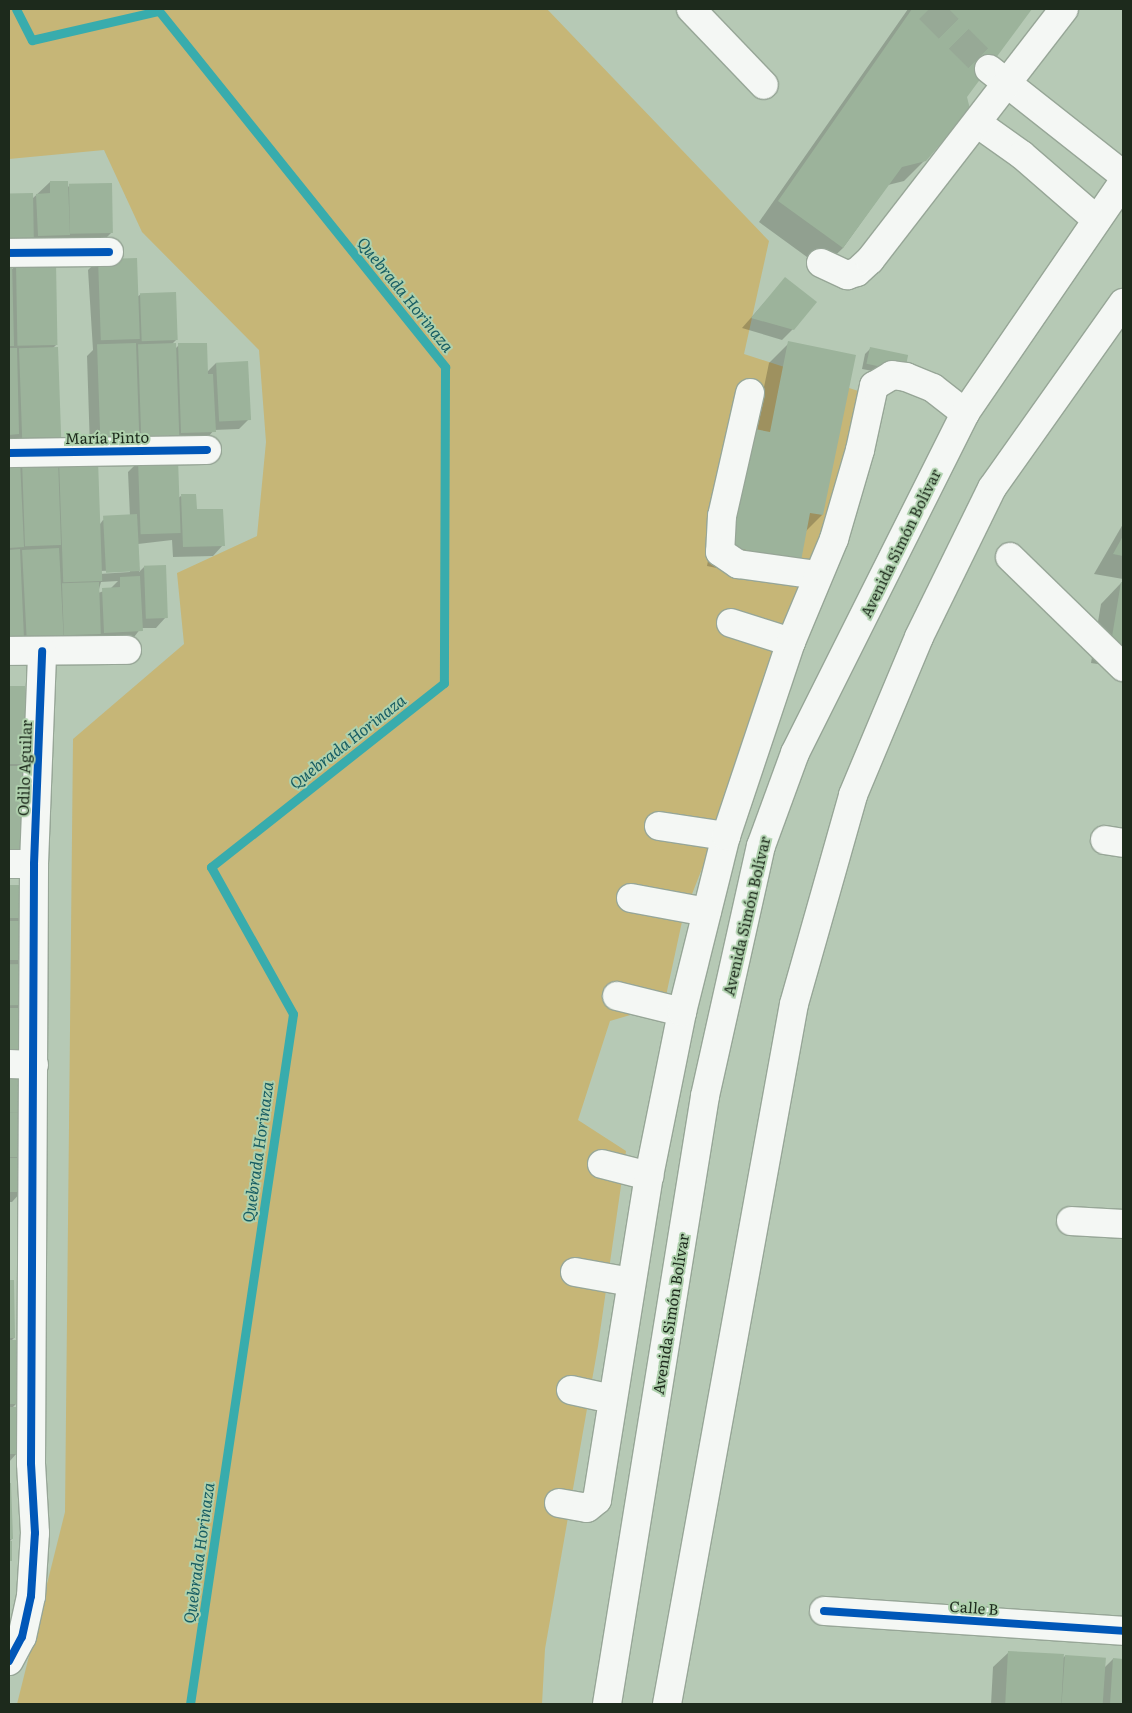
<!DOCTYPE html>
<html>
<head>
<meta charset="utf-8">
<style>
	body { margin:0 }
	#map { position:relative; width:1132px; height:1713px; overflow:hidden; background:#b6c9b5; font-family:Literata,serif }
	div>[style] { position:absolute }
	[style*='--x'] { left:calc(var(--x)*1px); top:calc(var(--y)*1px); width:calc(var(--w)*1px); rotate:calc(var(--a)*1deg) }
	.green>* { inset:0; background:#c6b677 }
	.shadow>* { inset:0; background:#0003 }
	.stream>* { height:9px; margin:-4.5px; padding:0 4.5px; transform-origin:4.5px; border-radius:4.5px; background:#38acad }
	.building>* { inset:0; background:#9cb39b; transform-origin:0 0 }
	.minor-tunnel>* { height:28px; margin-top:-14px; transform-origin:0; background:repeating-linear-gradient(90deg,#97a996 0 28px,transparent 0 42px) }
	.roads { filter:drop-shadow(1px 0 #97a697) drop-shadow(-1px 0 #97a697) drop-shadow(0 1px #97a697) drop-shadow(0 -1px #97a697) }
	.minor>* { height:28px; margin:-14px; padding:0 14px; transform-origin:14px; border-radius:14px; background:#f4f7f4 }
	.highway>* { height:28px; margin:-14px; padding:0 14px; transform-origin:14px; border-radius:14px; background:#f4f7f4 }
	.cycleway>* { height:8px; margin:-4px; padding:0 4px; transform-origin:4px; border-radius:4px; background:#0057b8 }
	span { translate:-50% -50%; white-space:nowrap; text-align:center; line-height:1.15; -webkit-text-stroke:4px #afd1ad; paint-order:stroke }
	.street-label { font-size:15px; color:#1d2a1c }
	.water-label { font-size:16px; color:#175d63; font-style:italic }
	.frame { position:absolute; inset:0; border:10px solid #1d2a1c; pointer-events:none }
</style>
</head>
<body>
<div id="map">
	<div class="green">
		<i style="clip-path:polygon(9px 9px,547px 9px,769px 241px,744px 354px,886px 400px,683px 917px,664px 1005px,610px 1021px,578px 1120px,626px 1151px,598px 1346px,545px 1649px,542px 1704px,17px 1704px,65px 1512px,73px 739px,184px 644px,177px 573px,257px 536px,266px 442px,259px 350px,142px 232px,104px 150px,9px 159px)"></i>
	</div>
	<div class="shadow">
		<i style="clip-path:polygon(908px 9px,1029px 9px,966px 96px,925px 160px,904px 181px,888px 185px,843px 248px,822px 268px,759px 222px)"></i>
		<i style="clip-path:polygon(50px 182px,67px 188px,69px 186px,112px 232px,101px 243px,9px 249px,9px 195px,32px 194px,32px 199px)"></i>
		<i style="clip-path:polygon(evenodd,98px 260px,137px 297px,141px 294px,177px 339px,172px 344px,175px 349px,179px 345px,207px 372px,216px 363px,249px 419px,239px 429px,214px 430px,204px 442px,90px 449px,87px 356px,93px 350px,88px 270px,98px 260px,169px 434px,169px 437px,135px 437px,135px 435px,169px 434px)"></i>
		<i style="clip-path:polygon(9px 263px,11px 270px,16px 265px,57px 344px,52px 349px,60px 437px,50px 447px,9px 443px)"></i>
		<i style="clip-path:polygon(786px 278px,793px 329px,782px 340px,742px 328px)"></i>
		<i style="clip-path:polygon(789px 343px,822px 515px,806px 531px,780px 581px,707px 566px,730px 449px,755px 430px,769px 363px)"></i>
		<i style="clip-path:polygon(870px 349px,899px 376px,862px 369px,865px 354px)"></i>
		<i style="clip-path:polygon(evenodd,139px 461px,178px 498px,181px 496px,223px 545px,213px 556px,173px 557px,172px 540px,138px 544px,139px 572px,144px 567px,166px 617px,156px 628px,141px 628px,131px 641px,9px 649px,9px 462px,59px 462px,100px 524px,103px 520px,130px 517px,128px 472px,139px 461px,130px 570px,130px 572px,99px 574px,99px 571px,130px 570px,139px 461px,118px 581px,110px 589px,98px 593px,101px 582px,118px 581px)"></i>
		<i style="clip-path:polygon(1123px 524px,1123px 579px,1094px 574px)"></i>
		<i style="clip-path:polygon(1121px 583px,1123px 584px,1123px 668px,1091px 663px,1101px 604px)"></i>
		<i style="clip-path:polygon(9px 687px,24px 687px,24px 764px,20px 768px,9px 863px)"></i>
		<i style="clip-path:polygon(9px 886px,23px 886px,24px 917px,18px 922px,23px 960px,17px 966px,24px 1004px,9px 1067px)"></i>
		<i style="clip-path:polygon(9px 1071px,28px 1071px,22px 1191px,12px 1202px,9px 1202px)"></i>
		<i style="clip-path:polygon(9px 1281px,13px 1281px,14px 1338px,10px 1342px,16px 1404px,12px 1408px,17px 1453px,9px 1462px)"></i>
		<i style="clip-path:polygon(9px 1484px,12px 1539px,9px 1542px)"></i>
		<i style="clip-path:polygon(1009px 1652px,1062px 1659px,1065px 1656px,1104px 1668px,1113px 1659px,1123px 1660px,1123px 1704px,991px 1704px,993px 1667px)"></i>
	</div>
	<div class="stream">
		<i style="--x:16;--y:9;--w:35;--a:63"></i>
		<i style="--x:32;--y:40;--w:130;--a:-12.9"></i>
		<i style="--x:159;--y:11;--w:457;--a:51.2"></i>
		<i style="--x:445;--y:367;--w:316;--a:90.2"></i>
		<i style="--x:444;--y:683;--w:297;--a:141.7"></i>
		<i style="--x:211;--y:867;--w:168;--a:60.8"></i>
		<i style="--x:293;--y:1014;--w:698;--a:98.49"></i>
	</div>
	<div class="building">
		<i style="clip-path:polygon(912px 9px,1032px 9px,967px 97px,970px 109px,926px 161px,902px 167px,843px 248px,778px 201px)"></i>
		<i style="clip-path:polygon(50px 181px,68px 181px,70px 235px,38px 236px,36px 194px,50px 193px)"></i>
		<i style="left:112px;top:183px;width:50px;height:43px;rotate:89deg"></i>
		<i style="left:33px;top:193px;width:46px;height:24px;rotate:89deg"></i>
		<i style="left:137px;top:258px;width:81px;height:39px;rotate:88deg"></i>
		<i style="clip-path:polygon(12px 261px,14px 346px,9px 346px,9px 262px)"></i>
		<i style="left:56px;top:262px;width:83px;height:40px;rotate:89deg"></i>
		<i style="clip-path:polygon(785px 277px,817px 302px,794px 330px,751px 318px)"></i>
		<i style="left:176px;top:292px;width:48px;height:36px;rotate:88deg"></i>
		<i style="clip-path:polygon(788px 341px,856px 355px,823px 515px,810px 513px,801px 561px,726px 546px,750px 428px,770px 432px)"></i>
		<i style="left:136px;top:343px;width:95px;height:39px;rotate:88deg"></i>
		<i style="left:176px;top:343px;width:92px;height:38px;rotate:88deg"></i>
		<i style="clip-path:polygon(178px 343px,207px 343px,208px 374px,213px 374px,216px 432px,181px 433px)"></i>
		<i style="left:58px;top:347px;width:90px;height:39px;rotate:88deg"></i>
		<i style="left:870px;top:347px;width:39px;height:17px;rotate:12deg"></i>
		<i style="clip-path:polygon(9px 348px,17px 348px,19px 434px,9px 435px)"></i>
		<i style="left:248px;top:361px;width:59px;height:32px;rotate:87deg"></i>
		<i style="left:58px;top:459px;width:86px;height:36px;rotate:88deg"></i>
		<i style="left:178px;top:459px;width:74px;height:40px;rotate:88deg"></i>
		<i style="clip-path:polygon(9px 460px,20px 460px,24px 547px,9px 548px)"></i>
		<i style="left:98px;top:460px;width:121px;height:39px;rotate:88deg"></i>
		<i style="clip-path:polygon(181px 494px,196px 494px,197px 509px,223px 509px,225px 546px,183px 547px)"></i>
		<i style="left:137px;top:514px;width:57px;height:34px;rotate:87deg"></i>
		<i style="clip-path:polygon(1123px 536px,1123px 556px,1113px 554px)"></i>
		<i style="left:59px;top:548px;width:88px;height:37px;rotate:87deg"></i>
		<i style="clip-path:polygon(20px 549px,24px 639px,9px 639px,9px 550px)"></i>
		<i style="left:166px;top:565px;width:53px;height:22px;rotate:88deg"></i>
		<i style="clip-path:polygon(140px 576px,143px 631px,104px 633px,102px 588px,120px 587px,120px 577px)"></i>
		<i style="left:99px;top:582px;width:52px;height:37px;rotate:88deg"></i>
		<i style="clip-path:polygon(1121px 582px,1123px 582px,1123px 645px,1111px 643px)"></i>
		<i style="left:9px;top:686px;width:16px;height:78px"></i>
		<i style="left:9px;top:766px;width:16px;height:87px"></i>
		<i style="left:9px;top:885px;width:16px;height:33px"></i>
		<i style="left:9px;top:921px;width:15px;height:39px"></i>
		<i style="left:25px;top:964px;width:41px;height:16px;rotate:89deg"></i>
		<i style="left:9px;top:1008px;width:21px;height:50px"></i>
		<i style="left:9px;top:1070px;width:20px;height:42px"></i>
		<i style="left:27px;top:1112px;width:45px;height:18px;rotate:89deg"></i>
		<i style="left:9px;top:1158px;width:14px;height:34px"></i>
		<i style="clip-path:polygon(9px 1280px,14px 1280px,15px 1338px,9px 1338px)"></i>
		<i style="left:9px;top:1340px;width:7px;height:64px"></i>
		<i style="left:9px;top:1407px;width:9px;height:47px"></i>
		<i style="clip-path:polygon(9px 1483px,11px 1483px,13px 1539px,9px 1539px)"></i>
		<i style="left:9px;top:1541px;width:3px;height:20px"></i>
		<i style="left:1008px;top:1651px;width:56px;height:53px;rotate:3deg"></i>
		<i style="left:1065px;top:1655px;width:41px;height:49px;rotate:4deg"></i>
		<i style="clip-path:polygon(1113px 1658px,1123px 1659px,1123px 1704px,1110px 1704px)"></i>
	</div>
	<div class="minor-tunnel">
		<i style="--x:929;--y:9;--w:85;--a:45"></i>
	</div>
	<div class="roads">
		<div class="minor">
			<i style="--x:691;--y:9;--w:105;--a:46.2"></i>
			<i style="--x:989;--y:69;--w:171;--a:38.3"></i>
			<i style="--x:977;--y:123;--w:55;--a:35.4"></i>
			<i style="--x:1022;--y:155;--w:99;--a:40.9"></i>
			<i style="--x:9;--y:253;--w:100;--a:-0.6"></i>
			<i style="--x:821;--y:263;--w:29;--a:25"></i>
			<i style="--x:847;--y:275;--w:10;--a:-17"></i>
			<i style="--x:857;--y:272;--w:18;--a:-43"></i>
			<i style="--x:870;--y:260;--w:317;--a:-52.3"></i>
			<i style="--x:750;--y:393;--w:126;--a:102.8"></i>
			<i style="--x:722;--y:516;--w:36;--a:93"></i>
			<i style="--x:720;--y:552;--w:22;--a:34"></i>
			<i style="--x:738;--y:564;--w:80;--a:7.9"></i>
			<i style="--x:9;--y:453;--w:198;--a:-0.9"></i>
			<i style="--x:1010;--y:557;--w:158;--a:44.2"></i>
			<i style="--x:731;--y:623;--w:63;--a:17.6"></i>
			<i style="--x:9;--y:651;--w:118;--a:-0.5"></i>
			<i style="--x:659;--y:826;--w:68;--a:8.5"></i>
			<i style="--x:1105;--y:840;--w:18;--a:9"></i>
			<i style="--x:9;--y:864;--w:25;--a:0"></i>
			<i style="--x:631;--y:898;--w:77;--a:10.4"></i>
			<i style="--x:617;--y:996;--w:67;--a:13.8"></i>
			<i style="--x:9;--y:1064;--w:25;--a:2"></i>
			<i style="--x:602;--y:1164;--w:49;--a:14.3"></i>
			<i style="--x:1071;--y:1221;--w:52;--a:3.3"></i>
			<i style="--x:575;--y:1272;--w:57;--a:10.1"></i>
			<i style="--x:571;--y:1390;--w:42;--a:12.4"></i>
			<i style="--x:559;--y:1503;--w:28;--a:10"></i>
			<i style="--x:587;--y:1508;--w:13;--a:-39"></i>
			<i style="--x:597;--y:1500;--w:328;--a:-80.9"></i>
			<i style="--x:649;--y:1176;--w:167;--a:-78.6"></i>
			<i style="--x:682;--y:1012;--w:181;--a:-76"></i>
			<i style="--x:726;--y:836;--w:205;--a:-71.5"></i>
			<i style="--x:791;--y:642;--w:112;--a:-67.3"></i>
			<i style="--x:834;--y:539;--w:93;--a:-73.7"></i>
			<i style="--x:860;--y:450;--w:66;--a:-77.7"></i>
			<i style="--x:874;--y:386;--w:21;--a:-31"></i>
			<i style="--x:892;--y:375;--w:14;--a:8"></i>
			<i style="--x:906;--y:377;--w:29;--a:22"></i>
			<i style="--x:933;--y:388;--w:41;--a:38"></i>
			<i style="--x:824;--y:1611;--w:300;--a:3.8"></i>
			<i style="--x:9;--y:1661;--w:27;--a:-62"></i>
			<i style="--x:22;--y:1637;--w:42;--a:-77.6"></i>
			<i style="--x:31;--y:1596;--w:63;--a:-86.4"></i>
			<i style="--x:35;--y:1533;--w:70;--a:-93.3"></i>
			<i style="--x:31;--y:1463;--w:599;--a:-89.71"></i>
			<i style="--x:34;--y:864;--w:213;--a:-87.8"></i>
		</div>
		<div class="highway">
			<i style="--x:607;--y:1704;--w:616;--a:-80.84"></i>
			<i style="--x:705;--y:1096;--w:256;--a:-77.4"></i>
			<i style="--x:761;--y:846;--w:99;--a:-69.9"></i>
			<i style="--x:795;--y:753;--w:380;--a:-63.4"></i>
			<i style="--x:965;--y:413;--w:280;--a:-55.6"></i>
			<i style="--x:667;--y:1704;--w:711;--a:-79.72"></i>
			<i style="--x:794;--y:1004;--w:217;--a:-74.2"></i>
			<i style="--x:853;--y:795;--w:171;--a:-67.3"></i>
			<i style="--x:919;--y:637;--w:166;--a:-63.9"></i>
			<i style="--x:992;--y:488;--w:227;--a:-54.7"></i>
		</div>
	</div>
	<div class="cycleway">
		<i style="--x:9;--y:253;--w:100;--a:-0.6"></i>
		<i style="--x:9;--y:453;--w:198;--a:-0.9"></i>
		<i style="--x:824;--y:1611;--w:300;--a:3.8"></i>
		<i style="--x:9;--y:1661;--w:27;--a:-62"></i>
		<i style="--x:22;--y:1637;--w:42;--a:-77.6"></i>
		<i style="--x:31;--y:1596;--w:63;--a:-86.4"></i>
		<i style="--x:35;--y:1533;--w:70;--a:-93.3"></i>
		<i style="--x:31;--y:1463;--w:599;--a:-89.71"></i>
		<i style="--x:34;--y:864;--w:213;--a:-87.8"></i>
	</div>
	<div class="street-label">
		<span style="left:107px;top:437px;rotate:-1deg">María Pinto</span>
		<span style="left:900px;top:543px;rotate:-64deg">Avenida Simón Bolívar</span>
		<span style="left:24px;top:768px;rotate:-88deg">Odilo Aguilar</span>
		<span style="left:746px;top:916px;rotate:-77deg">Avenida Simón Bolívar</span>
		<span style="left:670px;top:1314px;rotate:-81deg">Avenida Simón Bolívar</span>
		<span style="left:974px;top:1607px;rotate:4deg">Calle B</span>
	</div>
	<div class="water-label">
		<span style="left:406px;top:294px;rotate:51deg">Quebrada Horinaza</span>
		<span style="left:347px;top:741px;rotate:-38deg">Quebrada Horinaza</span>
		<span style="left:257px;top:1152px;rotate:-82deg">Quebrada Horinaza</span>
		<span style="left:198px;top:1553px;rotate:-82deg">Quebrada Horinaza</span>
	</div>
	<div class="frame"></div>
</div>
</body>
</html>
